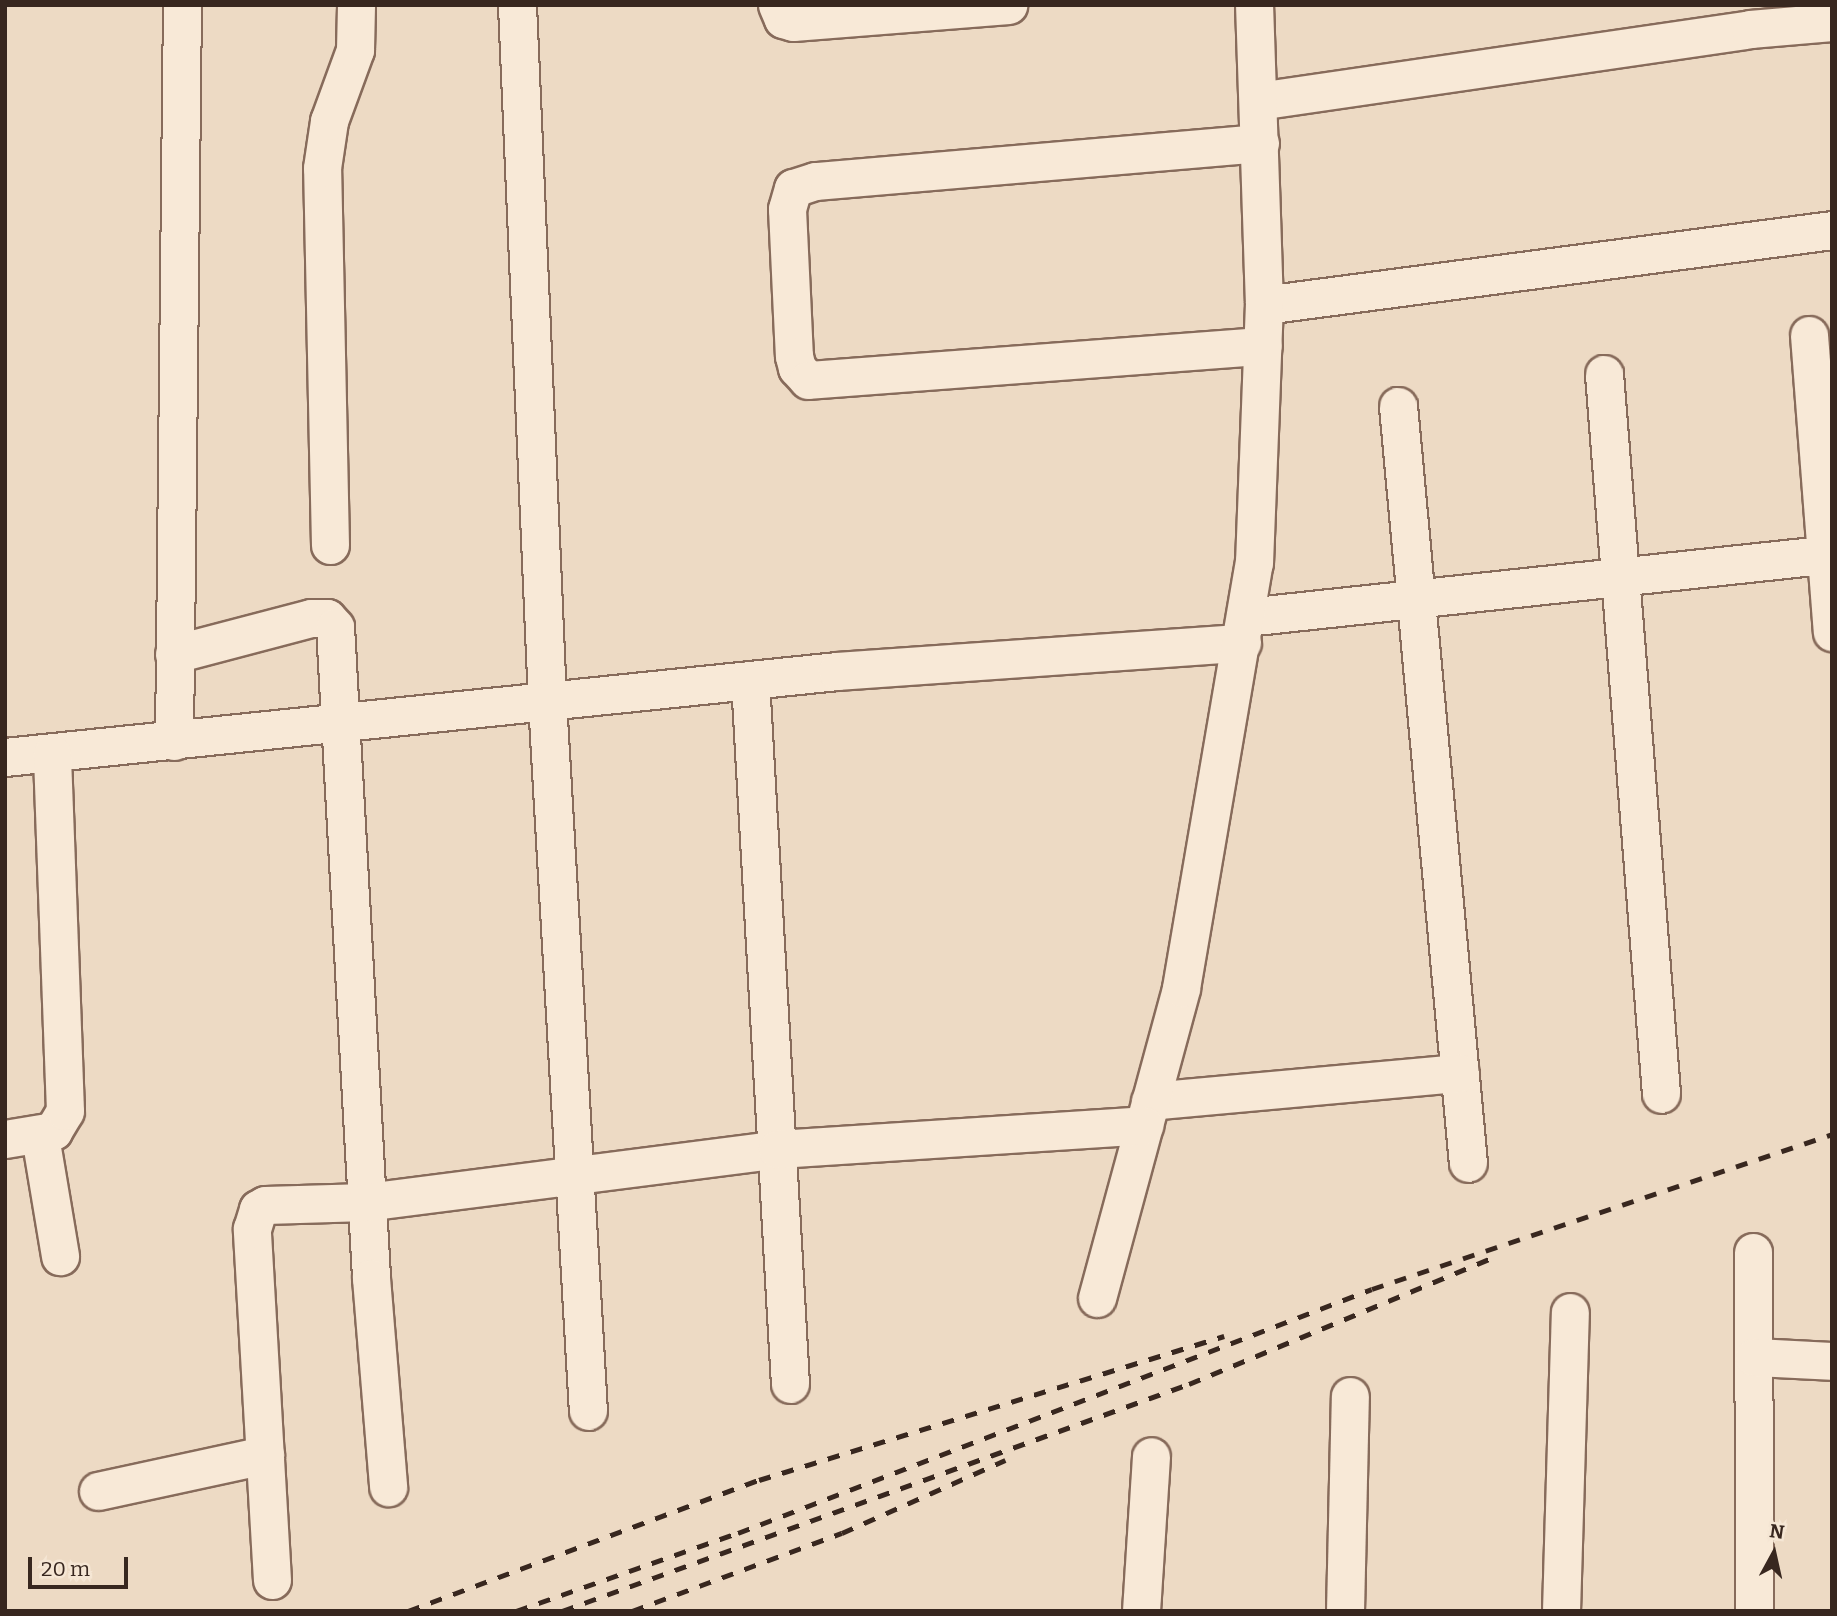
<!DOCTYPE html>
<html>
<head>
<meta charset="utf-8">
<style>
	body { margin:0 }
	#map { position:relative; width:1837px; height:1616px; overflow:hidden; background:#eddac4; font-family:Bitter,serif }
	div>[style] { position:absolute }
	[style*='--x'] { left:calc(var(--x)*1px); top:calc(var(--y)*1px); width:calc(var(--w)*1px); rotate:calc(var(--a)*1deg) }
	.roads { filter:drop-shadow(2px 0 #876b5b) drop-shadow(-2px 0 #876b5b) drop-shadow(0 2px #876b5b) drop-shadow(0 -2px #876b5b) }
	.minor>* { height:37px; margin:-18.5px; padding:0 18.5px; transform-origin:18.5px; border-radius:18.5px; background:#f8e9d7 }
	.rail>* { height:5px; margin-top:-2.5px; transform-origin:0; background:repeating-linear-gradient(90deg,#38271f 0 12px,transparent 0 24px) }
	span { translate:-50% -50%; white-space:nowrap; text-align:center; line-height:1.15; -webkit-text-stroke:5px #f5e6d4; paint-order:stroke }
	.frame { position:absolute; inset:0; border:7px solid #38271f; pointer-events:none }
	.north { position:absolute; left:1739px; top:1518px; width:70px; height:70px; -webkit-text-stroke:5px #f5e6d4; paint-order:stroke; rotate:8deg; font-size:19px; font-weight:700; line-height:28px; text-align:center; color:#38271f }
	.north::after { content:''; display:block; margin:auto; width:24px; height:32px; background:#38271f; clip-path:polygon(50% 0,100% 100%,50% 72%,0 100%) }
	.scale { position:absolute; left:28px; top:1557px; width:100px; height:32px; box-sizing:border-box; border:4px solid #38271f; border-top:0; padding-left:9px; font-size:21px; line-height:24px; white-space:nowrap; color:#38271f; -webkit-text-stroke:5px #f5e6d4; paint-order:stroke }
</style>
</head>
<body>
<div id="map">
	<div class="roads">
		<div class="minor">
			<i style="--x:517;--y:5;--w:697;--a:87.53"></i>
			<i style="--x:547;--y:701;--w:711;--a:86.7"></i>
			<i style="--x:777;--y:5;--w:15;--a:67"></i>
			<i style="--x:783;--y:19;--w:10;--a:17"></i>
			<i style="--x:793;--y:22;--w:216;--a:-4.5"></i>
			<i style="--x:1258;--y:101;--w:497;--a:-8.3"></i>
			<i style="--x:1750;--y:29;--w:82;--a:-4.9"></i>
			<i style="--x:1260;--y:143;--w:447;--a:175.1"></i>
			<i style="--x:815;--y:181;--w:23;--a:162"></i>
			<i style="--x:793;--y:188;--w:22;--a:106"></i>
			<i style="--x:787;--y:209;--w:147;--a:87.3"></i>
			<i style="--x:794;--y:356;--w:12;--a:76"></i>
			<i style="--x:797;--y:368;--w:16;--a:47"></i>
			<i style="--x:808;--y:380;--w:456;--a:-4.3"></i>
			<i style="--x:1264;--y:305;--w:573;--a:-7.52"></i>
			<i style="--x:1809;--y:335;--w:298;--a:85.6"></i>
			<i style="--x:1604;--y:374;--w:722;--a:85.47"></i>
			<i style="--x:1398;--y:406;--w:760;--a:84.72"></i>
			<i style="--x:330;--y:545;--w:377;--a:-91.2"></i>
			<i style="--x:322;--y:168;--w:48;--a:-81.5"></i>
			<i style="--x:329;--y:121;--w:76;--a:-69.9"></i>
			<i style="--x:355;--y:50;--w:45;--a:-88.7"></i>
			<i style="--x:1246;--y:617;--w:589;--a:-6.14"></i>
			<i style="--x:174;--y:654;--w:142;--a:-14.7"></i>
			<i style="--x:311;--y:618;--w:16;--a:0"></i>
			<i style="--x:327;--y:618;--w:12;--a:48"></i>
			<i style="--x:335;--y:627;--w:652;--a:86.83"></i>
			<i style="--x:371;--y:1278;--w:210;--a:85.3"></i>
			<i style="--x:750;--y:680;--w:705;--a:86.75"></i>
			<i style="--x:174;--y:741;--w:736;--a:-89.38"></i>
			<i style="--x:5;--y:757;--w:836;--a:-5.9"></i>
			<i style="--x:837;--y:671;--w:406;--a:-4"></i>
			<i style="--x:1150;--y:1101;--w:311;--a:-5.2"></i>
			<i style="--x:40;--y:1136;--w:122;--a:80.5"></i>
			<i style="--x:5;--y:1139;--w:49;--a:-9.5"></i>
			<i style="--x:53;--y:1131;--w:23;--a:-59"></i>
			<i style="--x:65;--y:1111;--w:357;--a:-92.1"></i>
			<i style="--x:1753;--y:1252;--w:359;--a:89.8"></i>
			<i style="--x:1097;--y:1298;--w:321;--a:-74.8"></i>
			<i style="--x:1181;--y:988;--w:431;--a:-80.3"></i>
			<i style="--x:1254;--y:563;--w:258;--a:-87.8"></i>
			<i style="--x:1264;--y:305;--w:300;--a:-91.9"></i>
			<i style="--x:1754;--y:1357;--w:78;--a:2.9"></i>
			<i style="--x:98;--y:1491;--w:171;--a:-12.2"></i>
			<i style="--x:272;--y:1580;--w:352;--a:-93.3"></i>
			<i style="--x:252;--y:1229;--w:21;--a:-73"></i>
			<i style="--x:258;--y:1209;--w:8;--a:-30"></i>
			<i style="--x:265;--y:1205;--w:101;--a:-1.7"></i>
			<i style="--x:366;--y:1202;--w:414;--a:-7.3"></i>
			<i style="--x:777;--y:1149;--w:368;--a:-3.7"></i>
			<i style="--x:1141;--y:1611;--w:155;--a:-86.3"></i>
			<i style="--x:1345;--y:1611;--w:215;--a:-88.7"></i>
			<i style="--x:1561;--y:1611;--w:299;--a:-88.3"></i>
		</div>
	</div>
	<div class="rail">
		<i style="--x:408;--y:1611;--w:375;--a:-20.5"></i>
		<i style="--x:759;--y:1480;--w:487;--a:-17.2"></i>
		<i style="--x:516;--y:1611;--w:235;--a:-19.4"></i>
		<i style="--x:738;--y:1533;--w:679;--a:-21.05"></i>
		<i style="--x:1372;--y:1289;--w:485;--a:-18.6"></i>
		<i style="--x:562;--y:1611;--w:667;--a:-19.9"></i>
		<i style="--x:1189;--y:1384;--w:330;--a:-22.6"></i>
		<i style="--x:632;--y:1611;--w:224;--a:-20.4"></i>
		<i style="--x:842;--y:1533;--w:179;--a:-24.1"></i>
	</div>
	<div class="frame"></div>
	<div class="north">N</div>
	<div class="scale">20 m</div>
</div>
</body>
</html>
